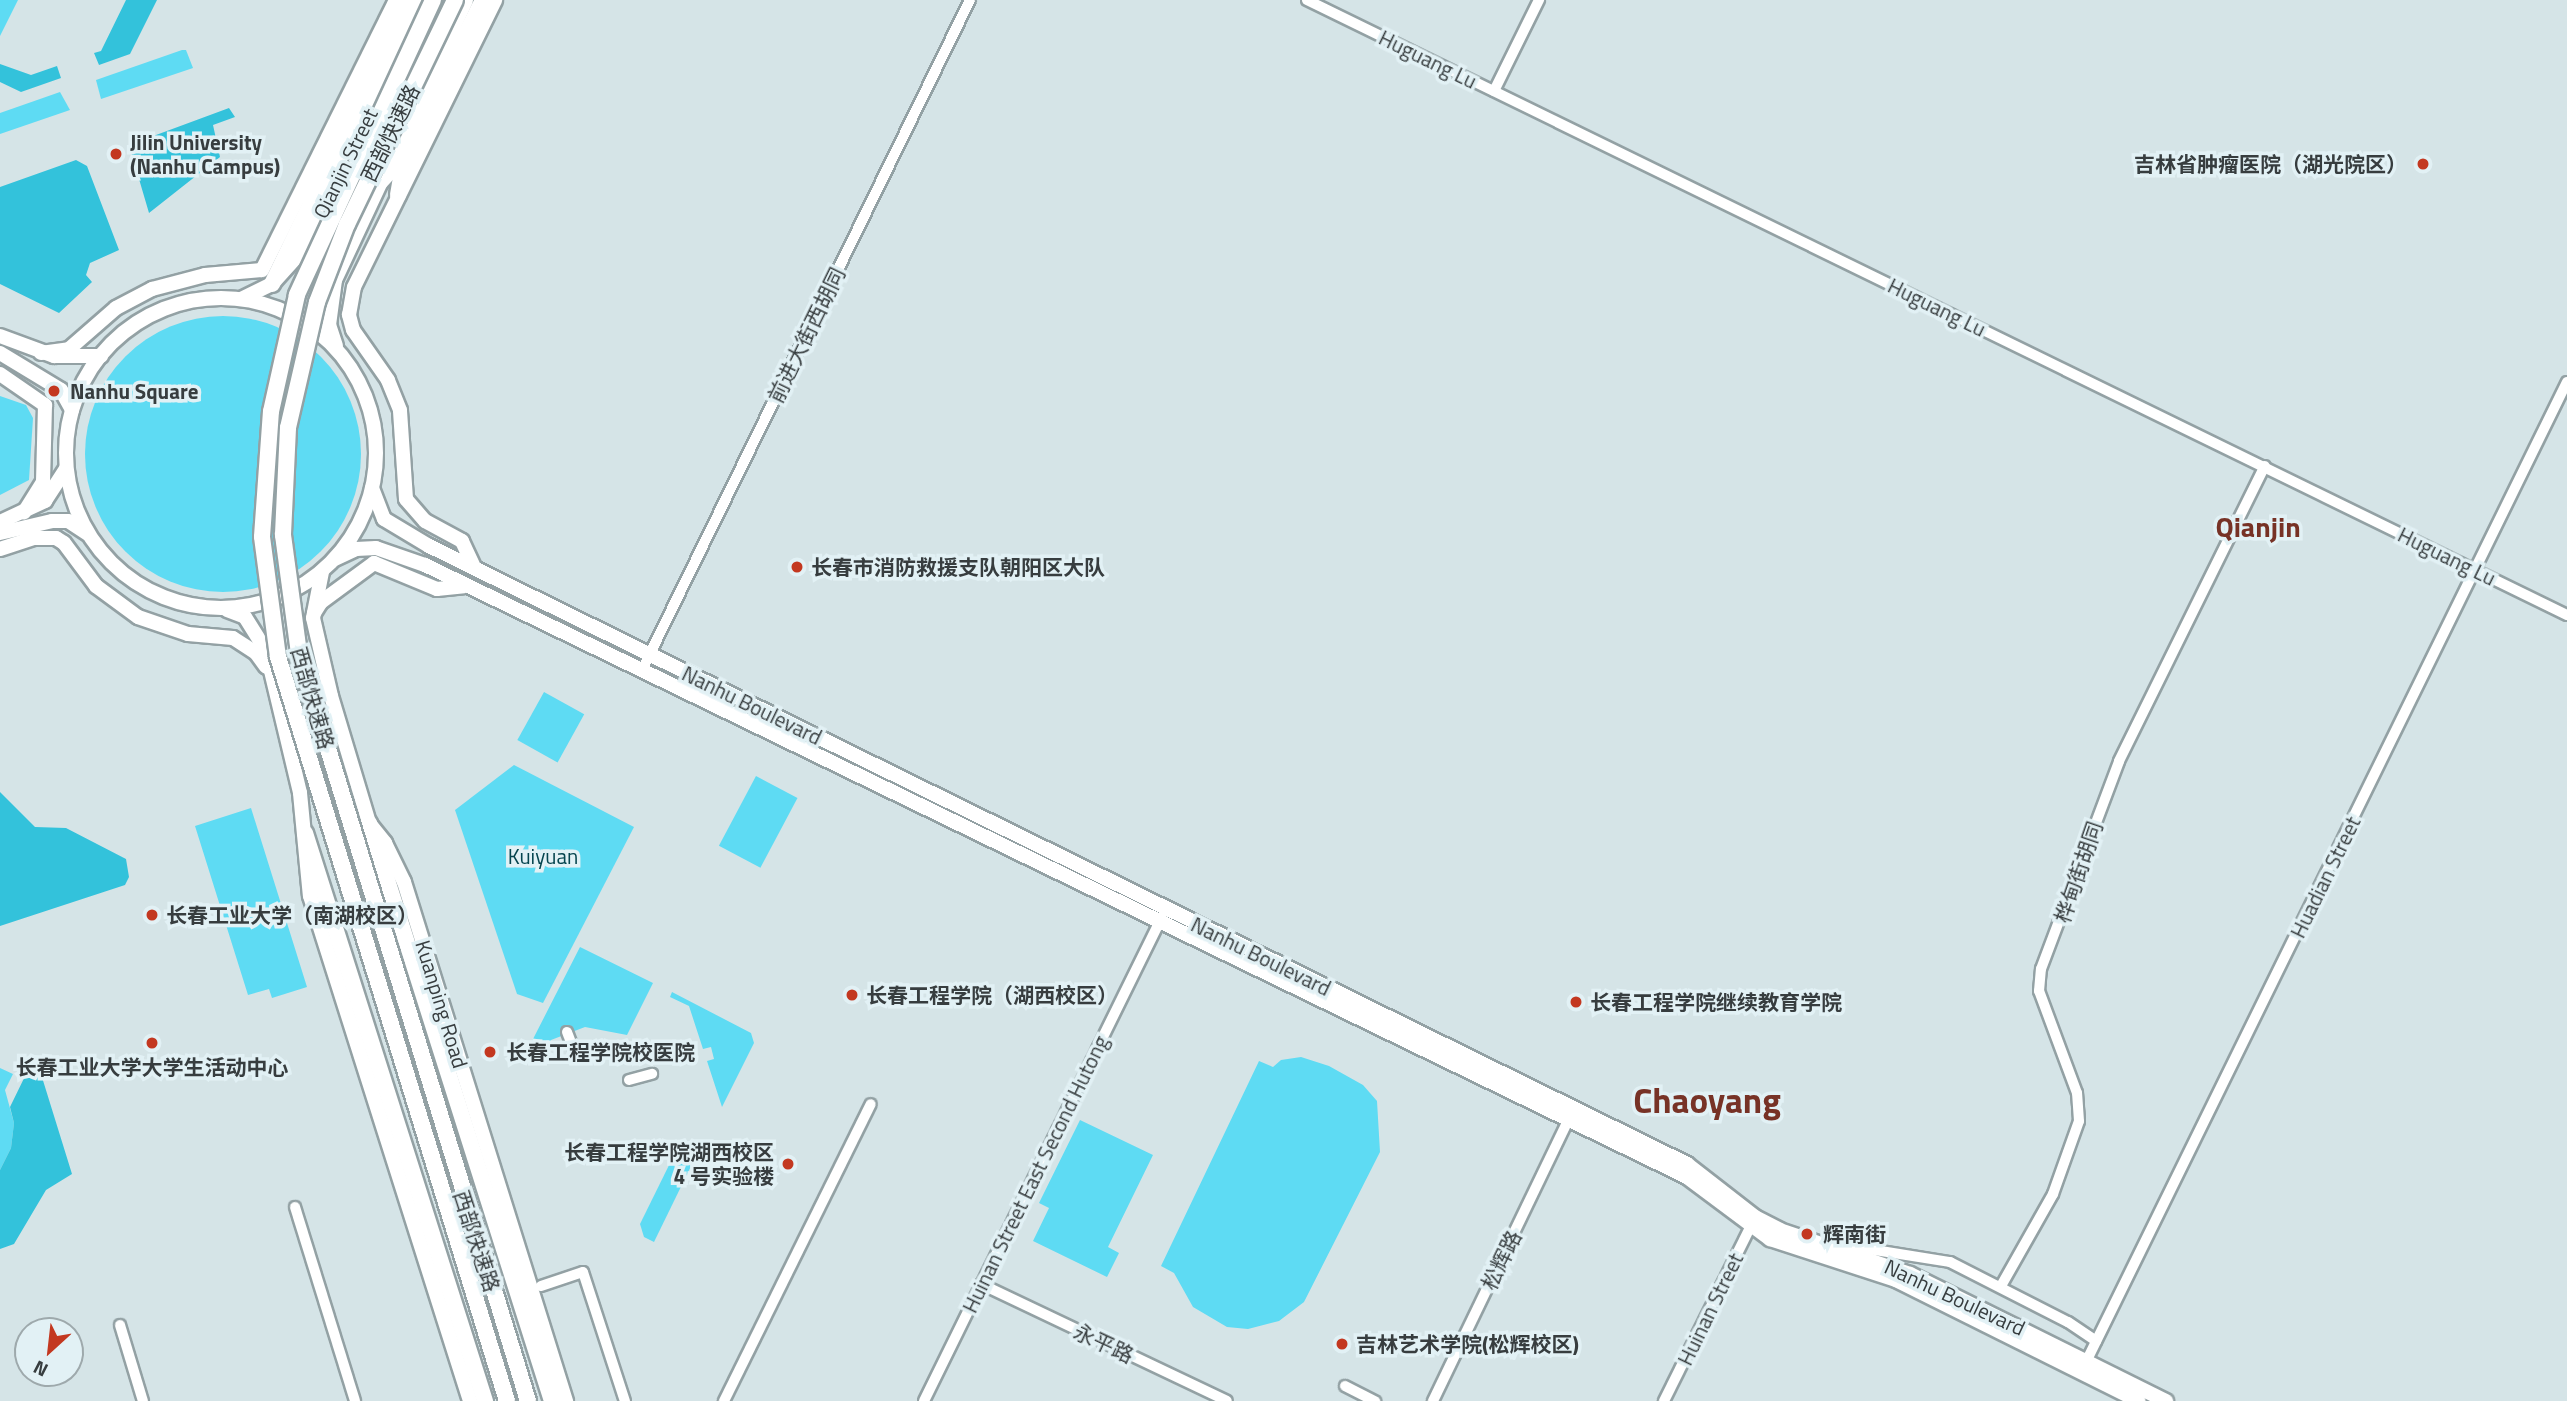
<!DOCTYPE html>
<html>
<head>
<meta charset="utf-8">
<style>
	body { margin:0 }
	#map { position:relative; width:2567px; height:1401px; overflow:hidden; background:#d5e4e7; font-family:"Titillium Web","Noto Sans SC",sans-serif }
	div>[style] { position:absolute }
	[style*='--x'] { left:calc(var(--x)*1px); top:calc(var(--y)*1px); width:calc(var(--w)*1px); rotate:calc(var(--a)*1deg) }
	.green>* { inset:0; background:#5edbf3; transform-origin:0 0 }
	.round { border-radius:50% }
	.forest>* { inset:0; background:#33c2db }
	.roads { filter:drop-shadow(2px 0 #93a1a4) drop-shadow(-2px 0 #93a1a4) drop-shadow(0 2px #93a1a4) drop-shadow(0 -2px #93a1a4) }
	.minor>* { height:10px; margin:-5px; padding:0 5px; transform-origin:5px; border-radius:5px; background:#fff }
	.major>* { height:14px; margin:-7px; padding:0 7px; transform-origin:7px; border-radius:7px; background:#fff }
	.major>.ring { margin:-7px; padding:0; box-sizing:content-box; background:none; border:14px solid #fff; border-radius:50% }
	.highway>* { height:16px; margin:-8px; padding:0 8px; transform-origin:8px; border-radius:8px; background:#fff }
	.bridges { filter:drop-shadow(2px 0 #93a1a4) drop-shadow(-2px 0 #93a1a4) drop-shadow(0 2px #93a1a4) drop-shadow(0 -2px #93a1a4) }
	.highway-bridge>* { height:16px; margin:-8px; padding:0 8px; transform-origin:8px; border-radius:8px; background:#fff }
	.dots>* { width:19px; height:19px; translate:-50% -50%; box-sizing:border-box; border:4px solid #e2f1f5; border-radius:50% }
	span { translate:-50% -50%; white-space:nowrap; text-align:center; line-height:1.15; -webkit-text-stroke:7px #e2f1f5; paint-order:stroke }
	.street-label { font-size:21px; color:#373d3f }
	.poi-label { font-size:21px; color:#373d3f; font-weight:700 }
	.left { translate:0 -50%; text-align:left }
	.right { translate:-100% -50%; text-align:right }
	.park-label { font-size:21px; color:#06454f }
	.district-label { font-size:28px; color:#773226; font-weight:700 }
	.town-label { font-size:35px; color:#773226; font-weight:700 }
	.north { position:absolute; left:14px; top:1317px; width:70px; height:70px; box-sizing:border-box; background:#e2f1f5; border:2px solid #9ea9ac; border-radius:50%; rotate:207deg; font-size:19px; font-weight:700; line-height:28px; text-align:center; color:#373d3f }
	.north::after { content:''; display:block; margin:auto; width:24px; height:32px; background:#c33820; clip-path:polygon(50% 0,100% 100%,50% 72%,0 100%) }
</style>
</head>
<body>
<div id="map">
	<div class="green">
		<i style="clip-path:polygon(0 0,18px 0,0 36px)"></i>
		<i style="clip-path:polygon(182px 50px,186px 50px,193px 68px,101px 99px,96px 80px)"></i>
		<i style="clip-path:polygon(60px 92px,70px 110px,0 134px,0 113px)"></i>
		<i class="round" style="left:85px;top:316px;width:276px;height:276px"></i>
		<i style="clip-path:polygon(0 396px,26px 405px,33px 418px,29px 480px,0 495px)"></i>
		<i style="left:544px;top:692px;width:46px;height:55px;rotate:29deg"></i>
		<i style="clip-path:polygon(514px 765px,634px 827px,543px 1003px,517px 994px,455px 810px)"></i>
		<i style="left:756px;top:776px;width:47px;height:79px;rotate:28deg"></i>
		<i style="clip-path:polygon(251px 808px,307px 987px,272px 998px,269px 989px,248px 995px,195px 826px)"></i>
		<i style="clip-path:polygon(580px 947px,653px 983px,627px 1035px,585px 1027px,551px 1040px,537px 1057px,532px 1041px)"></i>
		<i class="round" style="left:1045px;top:987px;width:18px;height:18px"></i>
		<i style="clip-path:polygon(672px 992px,751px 1033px,754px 1043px,722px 1107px,707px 1061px,714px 1059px,711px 1047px,703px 1049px,689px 1006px,670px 997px)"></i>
		<i style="clip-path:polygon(1301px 1057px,1329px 1066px,1363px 1085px,1377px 1101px,1380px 1152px,1304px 1302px,1279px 1321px,1248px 1329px,1227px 1327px,1193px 1307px,1174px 1273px,1161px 1266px,1259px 1061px,1273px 1067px,1281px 1060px)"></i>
		<i style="clip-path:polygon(0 1068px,13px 1074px,5px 1090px,14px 1123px,11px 1148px,0 1170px)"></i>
		<i style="clip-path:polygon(1080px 1120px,1153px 1155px,1108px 1247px,1119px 1253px,1107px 1277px,1033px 1241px,1049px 1208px,1039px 1203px)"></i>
		<i style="clip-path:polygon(675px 1153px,695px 1158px,654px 1242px,644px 1237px,640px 1224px)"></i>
	</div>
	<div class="forest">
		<i style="clip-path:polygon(126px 0,157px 0,130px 54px,99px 65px,94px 53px,101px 51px)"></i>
		<i style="clip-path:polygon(0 64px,31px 75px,57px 66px,61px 78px,21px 92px,0 82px)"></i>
		<i style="clip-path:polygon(229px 108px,235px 117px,213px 125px,220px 157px,149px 213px,129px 145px)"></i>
		<i style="clip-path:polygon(76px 160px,87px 166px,119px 250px,90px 263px,86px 275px,92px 282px,59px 313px,0 284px,0 187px)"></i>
		<i style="clip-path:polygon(0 792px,35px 827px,66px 828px,126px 859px,129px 877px,125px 885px,0 926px)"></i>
		<i style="clip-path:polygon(30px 1066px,38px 1066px,41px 1074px,72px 1174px,46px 1190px,14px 1244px,0 1249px,0 1170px,11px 1148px,14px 1123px,10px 1107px)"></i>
	</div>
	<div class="roads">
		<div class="minor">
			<i style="--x:1307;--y:0;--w:1402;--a:26.02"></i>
			<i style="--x:1494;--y:91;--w:102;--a:-63.7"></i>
			<i style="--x:642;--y:670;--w:746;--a:-63.92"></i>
			<i style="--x:567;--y:1032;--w:26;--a:69"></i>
			<i style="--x:629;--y:1080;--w:24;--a:-15"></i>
			<i style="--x:295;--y:1207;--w:203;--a:72.8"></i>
			<i style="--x:1831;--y:1243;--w:121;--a:9.1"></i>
			<i style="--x:1950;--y:1262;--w:132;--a:27"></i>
			<i style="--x:2068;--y:1322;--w:34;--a:34"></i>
			<i style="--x:981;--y:1284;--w:272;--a:25.4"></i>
			<i style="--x:541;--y:1286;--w:44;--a:-18.4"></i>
			<i style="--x:583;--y:1272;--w:136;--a:72"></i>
			<i style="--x:2001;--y:1286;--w:106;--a:-60.5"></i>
			<i style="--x:2053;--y:1194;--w:77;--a:-70.4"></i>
			<i style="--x:2079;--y:1121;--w:28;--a:-94"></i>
			<i style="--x:2077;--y:1093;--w:109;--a:-110.4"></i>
			<i style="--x:2039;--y:991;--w:22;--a:-85"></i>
			<i style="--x:2041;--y:969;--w:222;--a:-69.4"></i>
			<i style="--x:2119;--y:761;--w:329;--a:-63.7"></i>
			<i style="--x:120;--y:1325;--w:79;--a:73.2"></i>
			<i style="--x:2084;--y:1366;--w:1096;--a:-63.86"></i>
			<i style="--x:1345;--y:1386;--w:34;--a:27"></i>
			<i style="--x:724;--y:1401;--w:331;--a:-63.7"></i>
			<i style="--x:924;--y:1401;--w:539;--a:-63.82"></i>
			<i style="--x:1433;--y:1401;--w:314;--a:-64.3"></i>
			<i style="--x:1664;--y:1401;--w:202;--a:-63.6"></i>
		</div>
		<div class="major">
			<i class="ring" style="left:66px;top:298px;width:296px;height:296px"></i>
			<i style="--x:241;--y:299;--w:34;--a:-26"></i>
			<i style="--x:272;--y:284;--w:43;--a:-47.8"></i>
			<i style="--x:301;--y:252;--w:280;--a:-64"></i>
			<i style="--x:0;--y:336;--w:58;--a:20.3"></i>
			<i style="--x:54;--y:356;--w:47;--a:0"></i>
			<i style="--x:336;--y:346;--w:22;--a:-108"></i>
			<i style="--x:329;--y:325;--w:45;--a:-82.4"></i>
			<i style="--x:335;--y:280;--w:309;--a:-64.9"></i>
			<i style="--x:0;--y:353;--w:71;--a:31.2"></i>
			<i style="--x:61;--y:390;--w:23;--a:61"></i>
			<i style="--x:41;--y:353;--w:28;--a:-8"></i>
			<i style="--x:69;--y:349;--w:62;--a:-41.1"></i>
			<i style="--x:116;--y:308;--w:41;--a:-27.8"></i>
			<i style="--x:152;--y:289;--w:55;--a:-14.8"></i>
			<i style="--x:205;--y:275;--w:57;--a:-5"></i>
			<i style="--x:262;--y:270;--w:301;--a:-63.6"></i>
			<i style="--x:0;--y:374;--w:55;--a:34.6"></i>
			<i style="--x:45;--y:405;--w:77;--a:91.5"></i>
			<i style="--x:43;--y:482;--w:36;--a:122"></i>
			<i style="--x:372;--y:488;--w:33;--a:69"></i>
			<i style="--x:384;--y:519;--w:52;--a:31"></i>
			<i style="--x:429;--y:546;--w:1402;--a:26.16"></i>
			<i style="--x:1687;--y:1164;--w:86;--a:37.9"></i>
			<i style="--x:1755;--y:1217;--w:28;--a:27"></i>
			<i style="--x:1780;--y:1230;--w:137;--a:18.7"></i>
			<i style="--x:1910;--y:1274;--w:286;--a:26.4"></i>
			<i style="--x:0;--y:522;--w:50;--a:-25"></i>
			<i style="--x:45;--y:501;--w:38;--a:-57"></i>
			<i style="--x:0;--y:533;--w:53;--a:-13"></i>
			<i style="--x:52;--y:521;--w:16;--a:0"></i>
			<i style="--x:68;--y:521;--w:24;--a:33"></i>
			<i style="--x:0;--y:549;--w:36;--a:-18"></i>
			<i style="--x:34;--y:538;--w:22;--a:0"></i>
			<i style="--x:56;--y:538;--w:9;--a:32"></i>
			<i style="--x:64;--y:543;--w:54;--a:53.3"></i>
			<i style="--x:96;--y:586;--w:52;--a:36.4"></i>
			<i style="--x:138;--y:617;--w:53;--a:18.8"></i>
			<i style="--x:188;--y:634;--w:45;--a:5.1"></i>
			<i style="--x:233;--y:638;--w:27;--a:33"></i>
			<i style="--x:256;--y:653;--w:17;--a:54"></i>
			<i style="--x:335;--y:559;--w:23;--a:-25"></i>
			<i style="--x:356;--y:549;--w:20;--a:-3"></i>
			<i style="--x:376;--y:548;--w:52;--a:19.1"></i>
			<i style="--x:425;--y:565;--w:1403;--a:25.87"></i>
			<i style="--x:1687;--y:1177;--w:104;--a:36.8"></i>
			<i style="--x:1770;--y:1239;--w:133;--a:18"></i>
			<i style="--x:1896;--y:1280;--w:271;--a:26.5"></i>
			<i style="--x:474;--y:567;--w:29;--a:-115"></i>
			<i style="--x:462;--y:541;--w:42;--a:-151.6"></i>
			<i style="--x:425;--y:521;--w:29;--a:-131"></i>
			<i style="--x:406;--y:499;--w:89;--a:-93.9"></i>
			<i style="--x:400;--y:410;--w:32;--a:-112"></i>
			<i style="--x:388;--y:380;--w:61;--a:-125"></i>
			<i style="--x:353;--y:330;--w:16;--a:-105"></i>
			<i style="--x:349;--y:315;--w:28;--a:-80"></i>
			<i style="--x:354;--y:287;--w:320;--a:-63.8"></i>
			<i style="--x:322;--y:572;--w:47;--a:101.1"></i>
			<i style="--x:313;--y:618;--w:80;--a:77"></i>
			<i style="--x:331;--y:696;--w:133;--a:73.3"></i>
			<i style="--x:369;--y:823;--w:26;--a:51"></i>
			<i style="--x:385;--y:843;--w:43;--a:64"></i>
			<i style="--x:404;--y:882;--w:544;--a:72.66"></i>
			<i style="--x:227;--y:610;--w:19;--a:21"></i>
			<i style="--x:245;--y:617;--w:39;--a:58"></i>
			<i style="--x:266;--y:650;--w:147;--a:76.6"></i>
			<i style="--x:300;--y:793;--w:103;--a:84.5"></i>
			<i style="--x:310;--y:896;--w:530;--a:72.42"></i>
			<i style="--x:314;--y:613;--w:13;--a:-58"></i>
			<i style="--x:321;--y:602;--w:66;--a:-36.3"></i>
			<i style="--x:374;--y:563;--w:68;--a:22.4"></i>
			<i style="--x:437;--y:589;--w:27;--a:-6"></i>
		</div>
		<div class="highway">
			<i style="--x:380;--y:182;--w:35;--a:-47"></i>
			<i style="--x:398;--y:195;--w:41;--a:-80.1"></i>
			<i style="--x:405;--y:155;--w:174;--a:-63.3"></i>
			<i style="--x:272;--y:284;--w:315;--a:-64.2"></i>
			<i style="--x:369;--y:823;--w:606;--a:72.43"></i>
			<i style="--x:305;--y:833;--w:596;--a:72.42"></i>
		</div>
	</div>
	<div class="bridges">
		<div class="highway-bridge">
			<i style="--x:433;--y:0;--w:325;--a:114.8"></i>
			<i style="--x:297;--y:295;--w:119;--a:102.6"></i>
			<i style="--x:271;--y:411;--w:126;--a:94.1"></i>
			<i style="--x:262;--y:537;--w:121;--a:82.4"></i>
			<i style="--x:278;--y:657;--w:778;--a:72.89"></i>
			<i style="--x:455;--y:0;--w:249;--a:115.7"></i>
			<i style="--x:347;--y:224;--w:84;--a:111"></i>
			<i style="--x:317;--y:302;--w:129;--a:103"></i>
			<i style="--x:288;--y:428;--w:107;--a:92.7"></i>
			<i style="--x:283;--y:535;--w:120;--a:82.3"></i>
			<i style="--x:299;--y:654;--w:781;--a:72.96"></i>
		</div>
	</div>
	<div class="dots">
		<i style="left:116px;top:154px;background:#c33820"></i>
		<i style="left:2423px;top:164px;background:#c33820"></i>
		<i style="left:54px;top:391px;background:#c33820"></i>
		<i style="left:797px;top:567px;background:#c33820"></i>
		<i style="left:152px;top:915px;background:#c33820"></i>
		<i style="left:852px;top:995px;background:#c33820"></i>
		<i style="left:1576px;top:1002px;background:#c33820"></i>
		<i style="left:152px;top:1043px;background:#c33820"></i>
		<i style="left:490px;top:1052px;background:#c33820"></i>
		<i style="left:788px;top:1164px;background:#c33820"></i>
		<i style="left:1807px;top:1234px;background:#c33820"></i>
		<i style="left:1342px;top:1344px;background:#c33820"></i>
	</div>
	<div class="street-label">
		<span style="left:1428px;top:59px;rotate:26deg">Huguang Lu</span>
		<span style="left:390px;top:133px;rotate:-64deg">西部快速路</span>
		<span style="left:345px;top:163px;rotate:-64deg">Qianjin Street</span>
		<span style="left:1937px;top:307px;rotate:26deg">Huguang Lu</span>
		<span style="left:806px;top:335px;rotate:-64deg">前进大街西胡同</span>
		<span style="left:2447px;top:556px;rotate:26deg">Huguang Lu</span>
		<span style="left:313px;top:698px;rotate:74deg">西部快速路</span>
		<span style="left:752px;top:705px;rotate:26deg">Nanhu Boulevard</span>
		<span style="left:2078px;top:872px;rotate:-71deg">桦甸街胡同</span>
		<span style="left:2325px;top:877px;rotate:-64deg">Huadian Street</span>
		<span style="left:1261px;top:956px;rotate:26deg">Nanhu Boulevard</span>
		<span style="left:442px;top:1004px;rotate:73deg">Kuanping Road</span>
		<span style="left:1035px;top:1174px;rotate:-64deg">Huinan Street East Second Hutong</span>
		<span style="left:477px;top:1241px;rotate:72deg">西部快速路</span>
		<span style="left:1501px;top:1260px;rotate:-64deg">松辉路</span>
		<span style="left:1955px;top:1297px;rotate:25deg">Nanhu Boulevard</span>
		<span style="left:1710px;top:1309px;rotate:-64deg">Huinan Street</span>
		<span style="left:1104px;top:1343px;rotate:25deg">永平路</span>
	</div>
	<div class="poi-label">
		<span class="left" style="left:130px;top:154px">Jilin University<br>(Nanhu Campus)</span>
		<span class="right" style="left:2407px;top:164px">吉林省肿瘤医院（湖光院区）</span>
		<span class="left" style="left:70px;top:391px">Nanhu Square</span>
		<span class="left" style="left:811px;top:567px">长春市消防救援支队朝阳区大队</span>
		<span class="left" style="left:166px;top:915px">长春工业大学（南湖校区）</span>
		<span class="left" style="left:866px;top:995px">长春工程学院（湖西校区）</span>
		<span class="left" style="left:1590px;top:1002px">长春工程学院继续教育学院</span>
		<span class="left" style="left:506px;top:1052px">长春工程学院校医院</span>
		<span style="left:152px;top:1067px">长春工业大学大学生活动中心</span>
		<span class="right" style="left:774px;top:1164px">长春工程学院湖西校区<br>4 号实验楼</span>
		<span class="left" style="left:1823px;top:1234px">辉南街</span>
		<span class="left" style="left:1356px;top:1344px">吉林艺术学院(松辉校区)</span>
	</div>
	<div class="park-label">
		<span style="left:543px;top:856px">Kuiyuan</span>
	</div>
	<div class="district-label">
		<span style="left:2258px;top:527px">Qianjin</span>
	</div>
	<div class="town-label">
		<span style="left:1707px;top:1100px">Chaoyang</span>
	</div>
	<div class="north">N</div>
</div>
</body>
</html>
